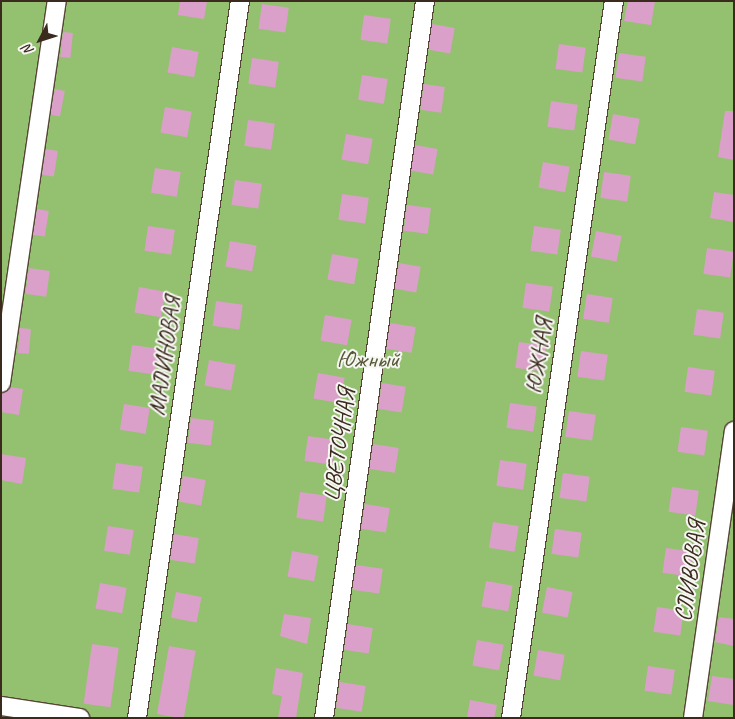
<!DOCTYPE html>
<html>
<head>
<meta charset="utf-8">
<style>
	body { margin:0 }
	#map { position:relative; width:735px; height:719px; overflow:hidden; background:#eee0c1; font-family:Caveat,sans-serif }
	div>[style] { position:absolute }
	[style*='--x'] { left:calc(var(--x)*1px); top:calc(var(--y)*1px); width:calc(var(--w)*1px); rotate:calc(var(--a)*1deg) }
	.green>* { inset:0; background:#94c170; transform-origin:0 0 }
	.building>* { inset:0; background:#dba0c9; transform-origin:0 0 }
	.roads { filter:drop-shadow(1px 0 #564536) drop-shadow(-1px 0 #564536) drop-shadow(0 1px #564536) drop-shadow(0 -1px #564536) }
	.minor>* { height:18px; margin:-9px; padding:0 9px; transform-origin:9px; border-radius:9px; background:#fff }
	span { translate:-50% -50%; white-space:nowrap; text-align:center; line-height:1.15; -webkit-text-stroke:4px #f6f6f2; paint-order:stroke }
	.street-label { font-size:24px; color:#3b2a1e }
	.park-label { font-size:24px; color:#565737 }
	.frame { position:absolute; inset:0; border:2px solid #3b2a1e; pointer-events:none }
	.north { position:absolute; left:15px; top:15px; width:50px; height:50px; -webkit-text-stroke:4px #f6f6f2; paint-order:stroke; rotate:230deg; font-size:14px; font-weight:700; line-height:20px; text-align:center; color:#3b2a1e }
	.north::after { content:''; display:block; margin:auto; width:18px; height:22px; background:#3b2a1e; clip-path:polygon(50% 0,100% 100%,50% 72%,0 100%) }
</style>
</head>
<body>
<div id="map">
	<div class="green">
		<i style="left:1px;top:1px;width:733px;height:717px"></i>
	</div>
	<div class="building">
		<i style="clip-path:polygon(180px 1px,207px 1px,204px 19px,178px 15px)"></i>
		<i style="clip-path:polygon(628px 1px,655px 1px,651px 25px,624px 21px)"></i>
		<i style="left:262px;top:4px;width:27px;height:25px;rotate:8deg"></i>
		<i style="left:364px;top:15px;width:27px;height:25px;rotate:8deg"></i>
		<i style="left:432px;top:24px;width:23px;height:26px;rotate:10deg"></i>
		<i style="left:63px;top:32px;width:10px;height:25px;rotate:6deg"></i>
		<i style="left:559px;top:44px;width:27px;height:25px;rotate:8deg"></i>
		<i style="left:172px;top:47px;width:27px;height:26px;rotate:10deg"></i>
		<i style="left:619px;top:53px;width:27px;height:25px;rotate:8deg"></i>
		<i style="left:252px;top:58px;width:27px;height:26px;rotate:8deg"></i>
		<i style="left:362px;top:75px;width:26px;height:25px;rotate:9deg"></i>
		<i style="left:424px;top:84px;width:21px;height:26px;rotate:8deg"></i>
		<i style="left:55px;top:89px;width:10px;height:26px;rotate:11deg"></i>
		<i style="left:551px;top:101px;width:27px;height:26px;rotate:8deg"></i>
		<i style="left:165px;top:107px;width:27px;height:26px;rotate:10deg"></i>
		<i style="clip-path:polygon(725px 111px,734px 111px,734px 160px,718px 157px)"></i>
		<i style="left:613px;top:114px;width:27px;height:26px;rotate:10deg"></i>
		<i style="left:248px;top:120px;width:27px;height:26px;rotate:8deg"></i>
		<i style="left:346px;top:134px;width:27px;height:26px;rotate:10deg"></i>
		<i style="left:415px;top:145px;width:23px;height:26px;rotate:10deg"></i>
		<i style="left:46px;top:149px;width:12px;height:26px;rotate:9deg"></i>
		<i style="left:543px;top:162px;width:27px;height:26px;rotate:10deg"></i>
		<i style="left:155px;top:168px;width:26px;height:25px;rotate:9deg"></i>
		<i style="left:604px;top:172px;width:27px;height:26px;rotate:8deg"></i>
		<i style="left:235px;top:180px;width:27px;height:25px;rotate:8deg"></i>
		<i style="clip-path:polygon(714px 192px,734px 195px,734px 222px,710px 218px)"></i>
		<i style="left:342px;top:194px;width:27px;height:26px;rotate:8deg"></i>
		<i style="left:407px;top:205px;width:24px;height:26px;rotate:7deg"></i>
		<i style="left:37px;top:209px;width:12px;height:26px;rotate:9deg"></i>
		<i style="left:148px;top:226px;width:27px;height:25px;rotate:8deg"></i>
		<i style="left:534px;top:226px;width:27px;height:25px;rotate:8deg"></i>
		<i style="left:596px;top:231px;width:26px;height:26px;rotate:11deg"></i>
		<i style="left:230px;top:241px;width:27px;height:26px;rotate:10deg"></i>
		<i style="left:707px;top:248px;width:27px;height:26px;rotate:8deg"></i>
		<i style="left:332px;top:254px;width:27px;height:26px;rotate:10deg"></i>
		<i style="left:399px;top:263px;width:22px;height:26px;rotate:10deg"></i>
		<i style="left:29px;top:268px;width:21px;height:26px;rotate:8deg"></i>
		<i style="left:526px;top:283px;width:27px;height:25px;rotate:8deg"></i>
		<i style="left:139px;top:287px;width:27px;height:26px;rotate:10deg"></i>
		<i style="left:587px;top:294px;width:26px;height:25px;rotate:9deg"></i>
		<i style="left:216px;top:301px;width:27px;height:25px;rotate:8deg"></i>
		<i style="left:697px;top:309px;width:27px;height:26px;rotate:8deg"></i>
		<i style="left:325px;top:315px;width:27px;height:26px;rotate:10deg"></i>
		<i style="left:390px;top:323px;width:26px;height:26px;rotate:9deg"></i>
		<i style="left:20px;top:328px;width:11px;height:25px;rotate:5deg"></i>
		<i style="left:519px;top:342px;width:27px;height:26px;rotate:8deg"></i>
		<i style="left:132px;top:345px;width:27px;height:26px;rotate:8deg"></i>
		<i style="left:581px;top:351px;width:27px;height:26px;rotate:8deg"></i>
		<i style="left:209px;top:360px;width:27px;height:26px;rotate:10deg"></i>
		<i style="left:688px;top:367px;width:27px;height:25px;rotate:8deg"></i>
		<i style="left:318px;top:373px;width:27px;height:26px;rotate:10deg"></i>
		<i style="left:382px;top:383px;width:24px;height:26px;rotate:9deg"></i>
		<i style="clip-path:polygon(10px 387px,23px 389px,19px 415px,1px 412px,1px 393px)"></i>
		<i style="left:510px;top:403px;width:27px;height:25px;rotate:8deg"></i>
		<i style="left:124px;top:404px;width:26px;height:26px;rotate:9deg"></i>
		<i style="left:569px;top:411px;width:27px;height:26px;rotate:8deg"></i>
		<i style="left:191px;top:418px;width:23px;height:25px;rotate:7deg"></i>
		<i style="left:681px;top:427px;width:27px;height:25px;rotate:8deg"></i>
		<i style="left:308px;top:436px;width:28px;height:25px;rotate:8deg"></i>
		<i style="left:373px;top:444px;width:26px;height:25px;rotate:9deg"></i>
		<i style="clip-path:polygon(1px 454px,26px 458px,22px 484px,1px 480px)"></i>
		<i style="left:500px;top:460px;width:27px;height:26px;rotate:8deg"></i>
		<i style="left:116px;top:463px;width:27px;height:26px;rotate:8deg"></i>
		<i style="left:563px;top:473px;width:27px;height:25px;rotate:8deg"></i>
		<i style="left:183px;top:476px;width:23px;height:26px;rotate:10deg"></i>
		<i style="left:672px;top:487px;width:27px;height:25px;rotate:8deg"></i>
		<i style="left:300px;top:492px;width:27px;height:26px;rotate:8deg"></i>
		<i style="left:365px;top:504px;width:25px;height:25px;rotate:9deg"></i>
		<i style="left:493px;top:522px;width:26px;height:26px;rotate:9deg"></i>
		<i style="left:108px;top:526px;width:26px;height:25px;rotate:9deg"></i>
		<i style="left:555px;top:529px;width:27px;height:25px;rotate:8deg"></i>
		<i style="left:174px;top:534px;width:25px;height:26px;rotate:9deg"></i>
		<i style="left:666px;top:548px;width:27px;height:25px;rotate:8deg"></i>
		<i style="left:292px;top:551px;width:27px;height:26px;rotate:10deg"></i>
		<i style="left:356px;top:565px;width:27px;height:25px;rotate:8deg"></i>
		<i style="left:486px;top:581px;width:27px;height:26px;rotate:10deg"></i>
		<i style="left:100px;top:583px;width:27px;height:26px;rotate:10deg"></i>
		<i style="left:547px;top:587px;width:26px;height:26px;rotate:11deg"></i>
		<i style="left:176px;top:592px;width:26px;height:26px;rotate:11deg"></i>
		<i style="left:657px;top:607px;width:27px;height:25px;rotate:8deg"></i>
		<i style="clip-path:polygon(284px 614px,311px 618px,307px 644px,280px 636px)"></i>
		<i style="clip-path:polygon(719px 617px,734px 619px,734px 646px,715px 642px)"></i>
		<i style="left:348px;top:624px;width:25px;height:26px;rotate:9deg"></i>
		<i style="left:477px;top:640px;width:27px;height:26px;rotate:10deg"></i>
		<i style="left:92px;top:644px;width:27px;height:60px;rotate:8deg"></i>
		<i style="left:169px;top:646px;width:27px;height:69px;rotate:10deg"></i>
		<i style="left:538px;top:650px;width:27px;height:26px;rotate:10deg"></i>
		<i style="left:648px;top:666px;width:27px;height:25px;rotate:8deg"></i>
		<i style="clip-path:polygon(276px 668px,303px 673px,296px 718px,278px 718px,282px 696px,272px 694px)"></i>
		<i style="clip-path:polygon(712px 676px,734px 679px,734px 705px,708px 701px)"></i>
		<i style="left:340px;top:682px;width:26px;height:26px;rotate:9deg"></i>
		<i style="clip-path:polygon(470px 700px,497px 705px,494px 718px,467px 718px)"></i>
	</div>
	<div class="roads">
		<div class="minor">
			<i style="--x:1;--y:383;--w:386;--a:-81.7"></i>
			<i style="--x:1;--y:706;--w:80;--a:8.6"></i>
			<i style="--x:137;--y:718;--w:724;--a:-81.83"></i>
			<i style="--x:324;--y:718;--w:724;--a:-81.98"></i>
			<i style="--x:511;--y:718;--w:724;--a:-81.83"></i>
			<i style="--x:693;--y:718;--w:290;--a:-81.9"></i>
		</div>
	</div>
	<div class="street-label">
		<span style="left:165px;top:356px;rotate:-82deg">МАЛИНОВАЯ</span>
		<span style="left:539px;top:356px;rotate:-82deg">ЮЖНАЯ</span>
		<span style="left:339px;top:445px;rotate:-82deg">ЦВЕТОЧНАЯ</span>
		<span style="left:690px;top:571px;rotate:-82deg">СЛИВОВАЯ</span>
	</div>
	<div class="park-label">
		<span style="left:368px;top:360px">Южный</span>
	</div>
	<div class="frame"></div>
	<div class="north">N</div>
</div>
</body>
</html>
